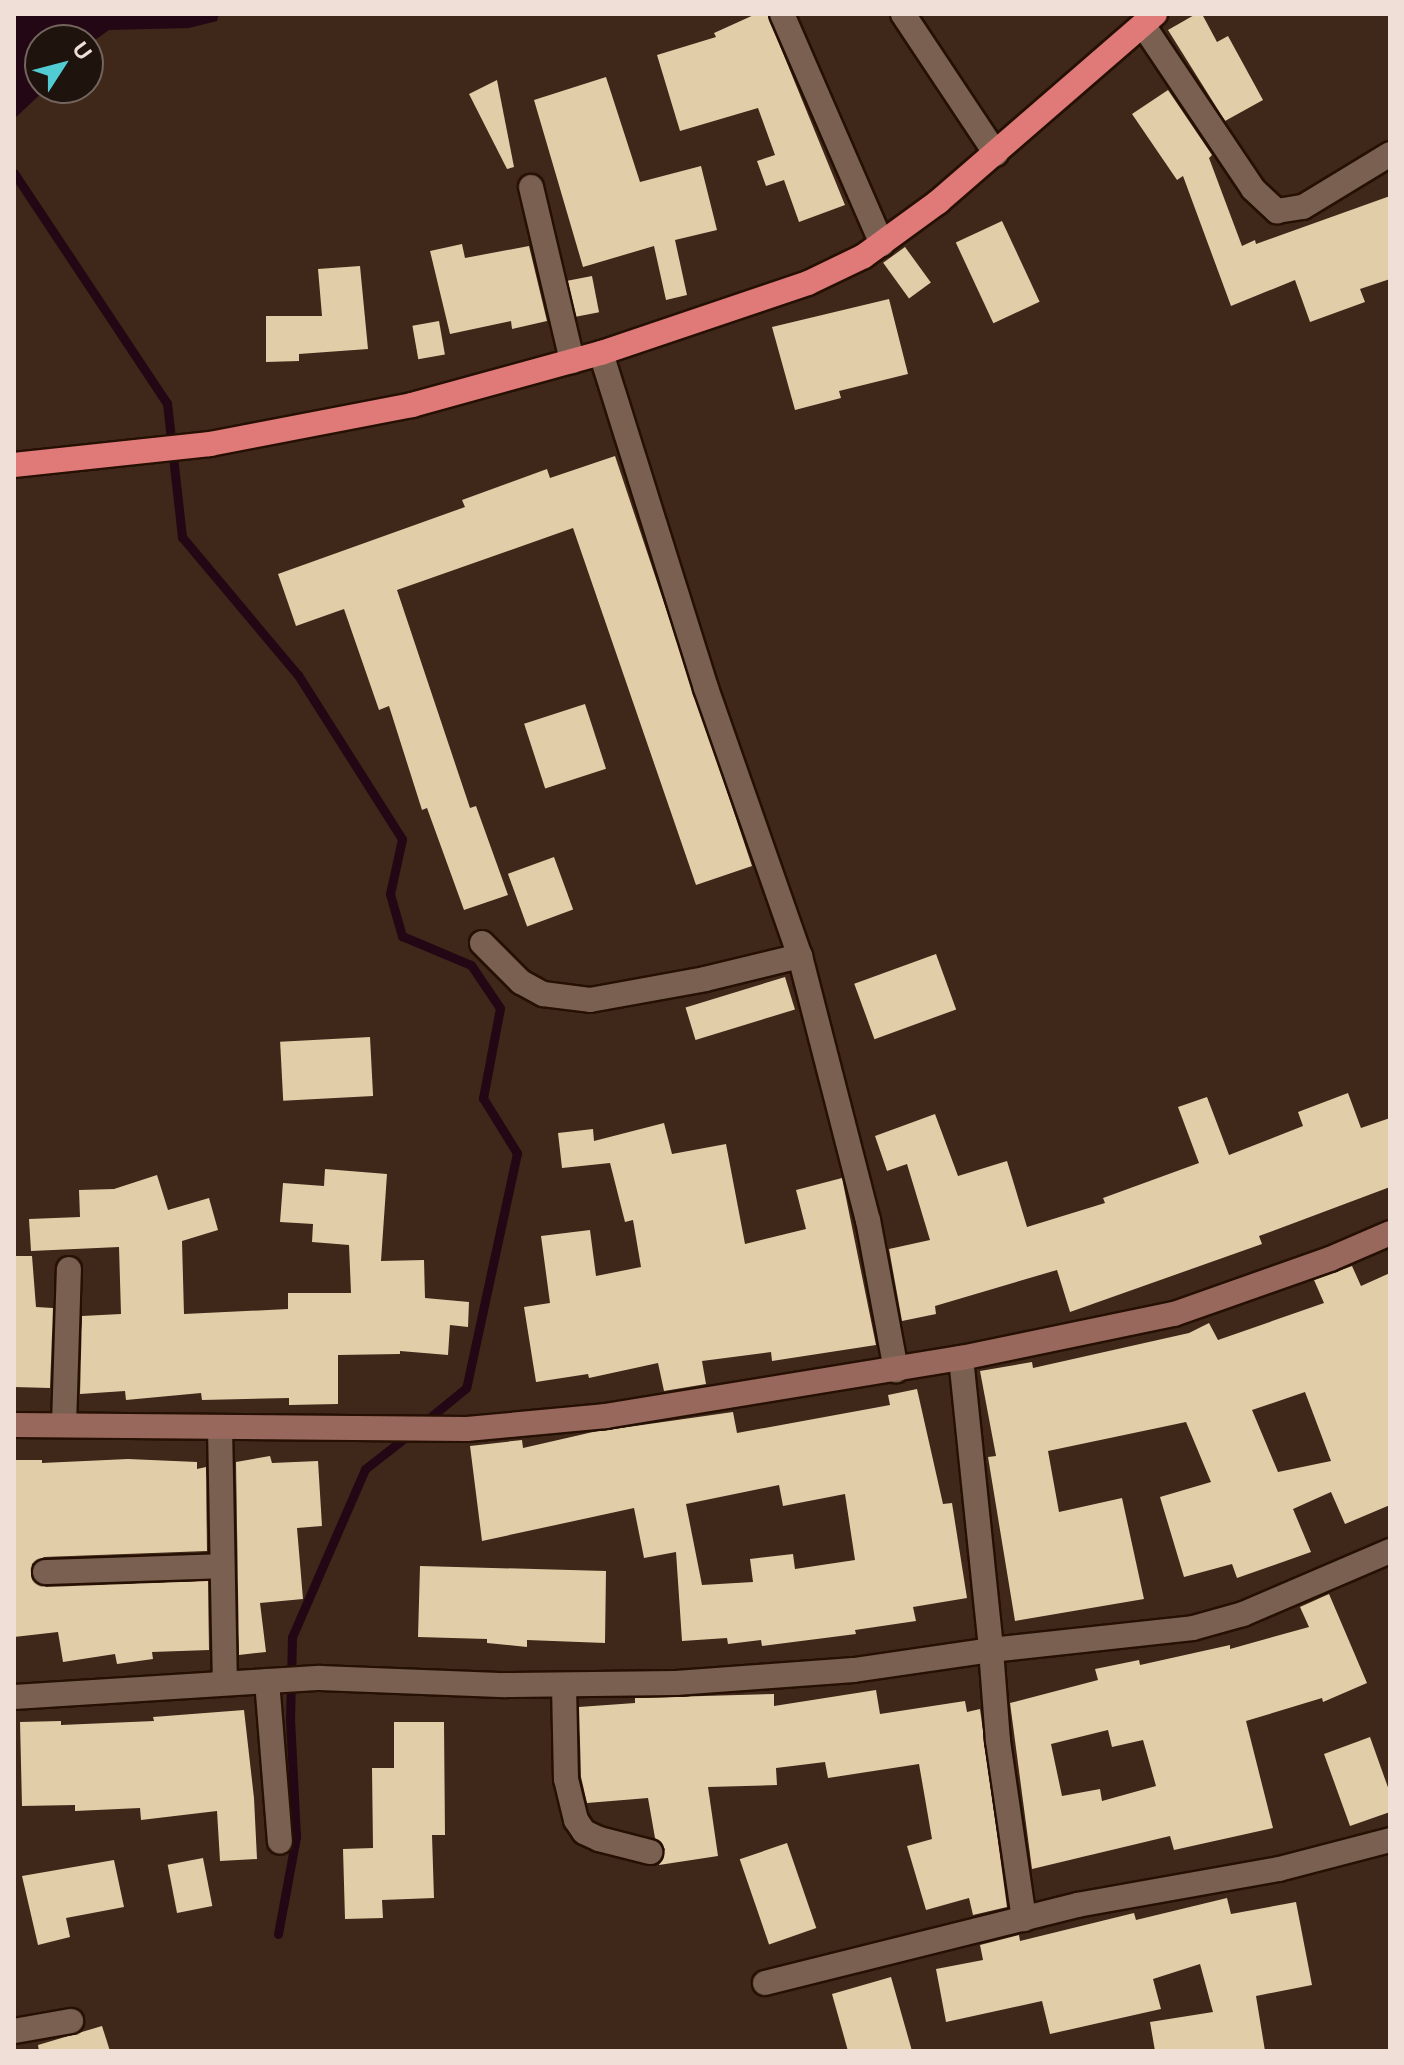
<!DOCTYPE html>
<html>
<head>
<meta charset="utf-8">
<style>
	body { margin:0 }
	#map { position:relative; width:1404px; height:2065px; overflow:hidden; background:#3f2719; font-family:Arial,sans-serif }
	div>[style] { position:absolute }
	[style*='--x'] { left:calc(var(--x)*1px); top:calc(var(--y)*1px); width:calc(var(--w)*1px); rotate:calc(var(--a)*1deg) }
	.water>* { inset:0; background:#240715 }
	.stream>* { height:9px; margin:-4.5px; padding:0 4.5px; transform-origin:4.5px; border-radius:4.5px; background:#240715 }
	.building>* { inset:0; background:#e2cda9; transform-origin:0 0 }
	.roads { filter:drop-shadow(2px 0 #251003) drop-shadow(-2px 0 #251003) drop-shadow(0 2px #251003) drop-shadow(0 -2px #251003) }
	.street>* { height:24px; margin:-12px; padding:0 12px; transform-origin:12px; border-radius:12px; background:#7a6050 }
	.secondary>* { height:24px; margin:-12px; padding:0 12px; transform-origin:12px; border-radius:12px; background:#98685c }
	.highway>* { height:24px; margin:-12px; padding:0 12px; transform-origin:12px; border-radius:12px; background:#df7a78 }
	span { translate:-50% -50%; white-space:nowrap; text-align:center; line-height:1.15; -webkit-text-stroke:8px #1e130d; paint-order:stroke }
	.frame { position:absolute; inset:0; border:16px solid #efdfd6; pointer-events:none }
	.north { position:absolute; left:24px; top:24px; width:80px; height:80px; box-sizing:border-box; background:#1e130d; border:2px solid #72655d; border-radius:50%; rotate:54deg; font-size:22px; font-weight:700; line-height:32px; text-align:center; color:#efdfd6 }
	.north::after { content:''; display:block; margin:auto; width:28px; height:36px; background:#51ccd2; clip-path:polygon(50% 0,100% 100%,50% 72%,0 100%) }
</style>
</head>
<body>
<div id="map">
	<div class="water">
		<i style="clip-path:polygon(14px 14px,219px 14px,217px 21px,189px 28px,109px 30px,88px 45px,88px 40px,40px 40px,40px 88px,47px 88px,14px 119px)"></i>
	</div>
	<div class="stream">
		<i style="--x:14;--y:173;--w:276;--a:56.4"></i>
		<i style="--x:167;--y:403;--w:135;--a:83.6"></i>
		<i style="--x:182;--y:537;--w:180;--a:50"></i>
		<i style="--x:298;--y:675;--w:194;--a:57.6"></i>
		<i style="--x:402;--y:839;--w:56;--a:102.3"></i>
		<i style="--x:390;--y:894;--w:44;--a:74.1"></i>
		<i style="--x:402;--y:936;--w:75;--a:22.8"></i>
		<i style="--x:471;--y:965;--w:52;--a:56"></i>
		<i style="--x:500;--y:1008;--w:92;--a:100.7"></i>
		<i style="--x:483;--y:1098;--w:65;--a:58.3"></i>
		<i style="--x:517;--y:1153;--w:240;--a:102.2"></i>
		<i style="--x:466;--y:1388;--w:57;--a:140.7"></i>
		<i style="--x:278;--y:1934;--w:99;--a:-79.5"></i>
		<i style="--x:296;--y:1837;--w:117;--a:-92.9"></i>
		<i style="--x:290;--y:1720;--w:83;--a:-88.6"></i>
		<i style="--x:292;--y:1637;--w:183;--a:-66.5"></i>
		<i style="--x:365;--y:1469;--w:58;--a:-38"></i>
	</div>
	<div class="building">
		<i style="clip-path:polygon(756px 14px,767px 14px,845px 205px,799px 222px,784px 180px,766px 186px,757px 161px,775px 155px,758px 108px,680px 131px,657px 55px,716px 37px,714px 33px)"></i>
		<i style="clip-path:polygon(1196px 14px,1202px 14px,1217px 42px,1228px 36px,1263px 100px,1225px 121px,1168px 30px)"></i>
		<i style="clip-path:polygon(606px 77px,640px 182px,701px 166px,717px 230px,675px 240px,687px 295px,666px 300px,654px 246px,583px 267px,534px 100px)"></i>
		<i style="clip-path:polygon(497px 80px,514px 167px,507px 169px,469px 94px)"></i>
		<i style="clip-path:polygon(1168px 90px,1212px 155px,1209px 158px,1242px 246px,1255px 240px,1256px 244px,1390px 196px,1390px 279px,1360px 289px,1365px 302px,1310px 322px,1295px 280px,1231px 306px,1183px 176px,1177px 180px,1132px 114px)"></i>
		<i style="left:1002px;top:221px;width:89px;height:51px;rotate:65deg"></i>
		<i style="clip-path:polygon(462px 244px,465px 258px,529px 246px,547px 321px,512px 329px,511px 321px,450px 334px,430px 251px)"></i>
		<i style="left:905px;top:247px;width:44px;height:27px;rotate:54deg"></i>
		<i style="clip-path:polygon(360px 266px,368px 349px,299px 354px,299px 361px,266px 362px,266px 316px,322px 316px,318px 269px)"></i>
		<i style="left:592px;top:276px;width:37px;height:25px;rotate:79deg"></i>
		<i style="clip-path:polygon(889px 299px,908px 374px,839px 391px,841px 398px,795px 410px,772px 327px)"></i>
		<i style="left:439px;top:321px;width:34px;height:27px;rotate:80deg"></i>
		<i style="clip-path:polygon(615px 456px,752px 866px,696px 885px,573px 528px,397px 590px,470px 808px,476px 806px,508px 895px,464px 910px,427px 808px,422px 810px,389px 706px,379px 710px,344px 609px,296px 626px,278px 574px,465px 507px,462px 500px,547px 469px,550px 478px)"></i>
		<i style="left:585px;top:704px;width:68px;height:64px;rotate:72deg"></i>
		<i style="left:554px;top:857px;width:56px;height:49px;rotate:70deg"></i>
		<i style="left:936px;top:954px;width:59px;height:87px;rotate:70deg"></i>
		<i style="left:785px;top:977px;width:34px;height:104px;rotate:73deg"></i>
		<i style="left:370px;top:1037px;width:59px;height:90px;rotate:87deg"></i>
		<i style="clip-path:polygon(1348px 1093px,1361px 1128px,1390px 1118px,1390px 1187px,1259px 1236px,1262px 1244px,1070px 1312px,1057px 1270px,935px 1306px,936px 1314px,902px 1321px,889px 1249px,930px 1240px,907px 1164px,887px 1171px,875px 1136px,935px 1114px,958px 1176px,1007px 1161px,1027px 1227px,1105px 1203px,1103px 1198px,1199px 1163px,1178px 1107px,1207px 1097px,1229px 1155px,1303px 1126px,1298px 1112px)"></i>
		<i style="clip-path:polygon(664px 1123px,672px 1154px,726px 1144px,745px 1244px,806px 1229px,796px 1190px,842px 1178px,876px 1345px,772px 1361px,771px 1352px,702px 1361px,706px 1384px,664px 1391px,658px 1363px,589px 1378px,588px 1374px,536px 1382px,524px 1307px,550px 1303px,541px 1236px,590px 1230px,596px 1276px,641px 1267px,633px 1220px,625px 1222px,610px 1163px,562px 1168px,558px 1133px,593px 1129px,594px 1141px)"></i>
		<i style="clip-path:polygon(325px 1169px,387px 1174px,381px 1261px,424px 1260px,425px 1298px,469px 1302px,468px 1327px,450px 1325px,448px 1355px,400px 1351px,400px 1354px,338px 1355px,338px 1404px,289px 1405px,289px 1398px,202px 1400px,201px 1393px,126px 1400px,125px 1391px,80px 1394px,82px 1316px,121px 1314px,119px 1247px,31px 1251px,29px 1219px,80px 1217px,79px 1190px,114px 1189px,157px 1175px,168px 1210px,209px 1198px,218px 1230px,182px 1241px,184px 1314px,288px 1309px,288px 1293px,351px 1293px,349px 1245px,312px 1242px,313px 1224px,280px 1222px,283px 1183px,324px 1186px)"></i>
		<i style="clip-path:polygon(14px 1256px,32px 1256px,36px 1307px,53px 1308px,50px 1388px,14px 1387px)"></i>
		<i style="clip-path:polygon(evenodd,1352px 1266px,1361px 1286px,1390px 1273px,1390px 1505px,1345px 1524px,1331px 1492px,1293px 1509px,1311px 1552px,1237px 1578px,1232px 1564px,1184px 1577px,1160px 1497px,1211px 1482px,1186px 1422px,1048px 1451px,1059px 1512px,1122px 1498px,1144px 1599px,1015px 1621px,988px 1457px,996px 1456px,980px 1371px,1032px 1362px,1033px 1368px,1189px 1333px,1209px 1323px,1218px 1340px,1324px 1303px,1314px 1280px,1352px 1266px,1305px 1392px,1331px 1461px,1278px 1472px,1252px 1410px,1305px 1392px)"></i>
		<i style="clip-path:polygon(evenodd,917px 1389px,943px 1504px,952px 1503px,967px 1598px,913px 1607px,916px 1621px,855px 1630px,856px 1634px,762px 1646px,761px 1640px,728px 1644px,727px 1638px,682px 1641px,676px 1552px,644px 1558px,634px 1508px,482px 1541px,470px 1446px,522px 1440px,523px 1448px,593px 1432px,733px 1412px,737px 1433px,890px 1405px,888px 1395px,917px 1389px,779px 1485px,783px 1506px,845px 1494px,855px 1560px,795px 1569px,793px 1554px,750px 1559px,753px 1582px,702px 1585px,686px 1504px,779px 1485px)"></i>
		<i style="clip-path:polygon(270px 1456px,272px 1463px,318px 1461px,322px 1526px,297px 1528px,303px 1599px,260px 1603px,266px 1652px,239px 1655px,236px 1462px)"></i>
		<i style="clip-path:polygon(128px 1459px,197px 1462px,197px 1469px,206px 1467px,207px 1551px,44px 1557px,32px 1564px,32px 1579px,46px 1587px,208px 1581px,209px 1650px,152px 1652px,153px 1659px,117px 1664px,115px 1654px,63px 1662px,58px 1632px,14px 1637px,14px 1460px,42px 1460px,42px 1463px)"></i>
		<i style="clip-path:polygon(420px 1566px,606px 1571px,605px 1643px,527px 1640px,527px 1647px,487px 1643px,487px 1639px,418px 1637px)"></i>
		<i style="clip-path:polygon(evenodd,1329px 1594px,1367px 1683px,1323px 1702px,1322px 1698px,1246px 1721px,1273px 1828px,1174px 1850px,1170px 1836px,1032px 1869px,1010px 1703px,1098px 1680px,1095px 1669px,1139px 1660px,1140px 1665px,1230px 1645px,1230px 1649px,1309px 1627px,1300px 1607px,1329px 1594px,1108px 1730px,1112px 1747px,1143px 1740px,1156px 1786px,1102px 1801px,1100px 1789px,1062px 1796px,1051px 1744px,1108px 1730px)"></i>
		<i style="clip-path:polygon(876px 1690px,880px 1714px,965px 1701px,967px 1712px,980px 1709px,1007px 1907px,973px 1915px,969px 1898px,926px 1910px,907px 1846px,932px 1839px,919px 1764px,828px 1778px,825px 1762px,776px 1768px,777px 1785px,708px 1787px,718px 1856px,659px 1865px,665px 1849px,655px 1838px,648px 1798px,587px 1803px,581px 1777px,579px 1707px,635px 1703px,635px 1698px,774px 1694px,774px 1706px)"></i>
		<i style="clip-path:polygon(244px 1710px,254px 1798px,257px 1859px,220px 1861px,217px 1811px,141px 1820px,140px 1808px,75px 1811px,75px 1805px,22px 1806px,20px 1722px,61px 1721px,61px 1725px,154px 1721px,153px 1717px)"></i>
		<i style="clip-path:polygon(394px 1722px,444px 1722px,445px 1835px,432px 1835px,434px 1898px,382px 1900px,383px 1918px,345px 1919px,343px 1849px,373px 1848px,372px 1768px,394px 1768px)"></i>
		<i style="clip-path:polygon(1370px 1737px,1390px 1793px,1390px 1812px,1350px 1826px,1324px 1754px)"></i>
		<i style="left:787px;top:1843px;width:90px;height:50px;rotate:71deg"></i>
		<i style="left:203px;top:1858px;width:49px;height:36px;rotate:79deg"></i>
		<i style="clip-path:polygon(114px 1860px,124px 1907px,66px 1918px,70px 1937px,38px 1945px,22px 1876px)"></i>
		<i style="clip-path:polygon(1227px 1898px,1231px 1914px,1296px 1902px,1312px 1985px,1256px 1996px,1265px 2051px,1155px 2051px,1150px 2022px,1213px 2012px,1200px 1964px,1153px 1979px,1161px 2009px,1050px 2034px,1042px 2001px,946px 2022px,936px 1969px,983px 1960px,980px 1945px,1019px 1935px,1020px 1941px,1134px 1913px,1136px 1920px)"></i>
		<i style="clip-path:polygon(891px 1977px,912px 2051px,848px 2051px,832px 1994px)"></i>
		<i style="clip-path:polygon(102px 2026px,110px 2051px,39px 2051px,38px 2045px)"></i>
	</div>
	<div class="roads">
		<div class="street">
			<i style="--x:782;--y:14;--w:251;--a:66.5"></i>
			<i style="--x:903;--y:14;--w:168;--a:56.4"></i>
			<i style="--x:1143;--y:25;--w:197;--a:56.1"></i>
			<i style="--x:1253;--y:189;--w:33;--a:43"></i>
			<i style="--x:1277;--y:211;--w:26;--a:-9"></i>
			<i style="--x:1303;--y:207;--w:102;--a:-31.3"></i>
			<i style="--x:531;--y:187;--w:179;--a:76.7"></i>
			<i style="--x:601;--y:353;--w:351;--a:72.6"></i>
			<i style="--x:706;--y:688;--w:284;--a:70.7"></i>
			<i style="--x:800;--y:956;--w:273;--a:75.6"></i>
			<i style="--x:868;--y:1220;--w:153;--a:79.4"></i>
			<i style="--x:482;--y:943;--w:55;--a:45"></i>
			<i style="--x:521;--y:982;--w:25;--a:29"></i>
			<i style="--x:543;--y:994;--w:47;--a:7.3"></i>
			<i style="--x:590;--y:1000;--w:117;--a:-10.3"></i>
			<i style="--x:705;--y:979;--w:98;--a:-13.6"></i>
			<i style="--x:961;--y:1358;--w:294;--a:84.1"></i>
			<i style="--x:991;--y:1650;--w:203;--a:-6.2"></i>
			<i style="--x:1193;--y:1628;--w:52;--a:-15.6"></i>
			<i style="--x:1243;--y:1614;--w:160;--a:-23.2"></i>
			<i style="--x:64;--y:1425;--w:156;--a:-88.2"></i>
			<i style="--x:220;--y:1427;--w:256;--a:88.9"></i>
			<i style="--x:45;--y:1572;--w:177;--a:-1.9"></i>
			<i style="--x:267;--y:1681;--w:161;--a:85.4"></i>
			<i style="--x:564;--y:1685;--w:94;--a:88.8"></i>
			<i style="--x:566;--y:1779;--w:42;--a:76.3"></i>
			<i style="--x:576;--y:1820;--w:14;--a:56"></i>
			<i style="--x:584;--y:1832;--w:17;--a:25"></i>
			<i style="--x:599;--y:1839;--w:53;--a:14.3"></i>
			<i style="--x:14;--y:1697;--w:307;--a:-3.6"></i>
			<i style="--x:320;--y:1678;--w:186;--a:2.2"></i>
			<i style="--x:506;--y:1685;--w:170;--a:-0.7"></i>
			<i style="--x:676;--y:1683;--w:178;--a:-4.2"></i>
			<i style="--x:854;--y:1670;--w:138;--a:-8.3"></i>
			<i style="--x:991;--y:1650;--w:91;--a:85.6"></i>
			<i style="--x:998;--y:1741;--w:180;--a:81.7"></i>
			<i style="--x:765;--y:1983;--w:322;--a:-14"></i>
			<i style="--x:1077;--y:1905;--w:205;--a:-10.1"></i>
			<i style="--x:1279;--y:1869;--w:115;--a:-14.6"></i>
			<i style="--x:14;--y:2031;--w:58;--a:-10"></i>
		</div>
		<div class="secondary">
			<i style="--x:14;--y:1425;--w:453;--a:0.5"></i>
			<i style="--x:467;--y:1429;--w:140;--a:-5.3"></i>
			<i style="--x:606;--y:1416;--w:360;--a:-9.3"></i>
			<i style="--x:961;--y:1358;--w:217;--a:-11.7"></i>
			<i style="--x:1174;--y:1314;--w:165;--a:-19.4"></i>
			<i style="--x:1330;--y:1259;--w:65;--a:-23.4"></i>
		</div>
		<div class="highway">
			<i style="--x:14;--y:465;--w:197;--a:-6.1"></i>
			<i style="--x:210;--y:444;--w:206;--a:-10.9"></i>
			<i style="--x:412;--y:405;--w:196;--a:-15.4"></i>
			<i style="--x:601;--y:353;--w:219;--a:-18.7"></i>
			<i style="--x:808;--y:283;--w:62;--a:-25.7"></i>
			<i style="--x:864;--y:256;--w:92;--a:-36.1"></i>
			<i style="--x:938;--y:202;--w:287;--a:-40.9"></i>
		</div>
	</div>
	<div class="frame"></div>
	<div class="north">U</div>
</div>
</body>
</html>
